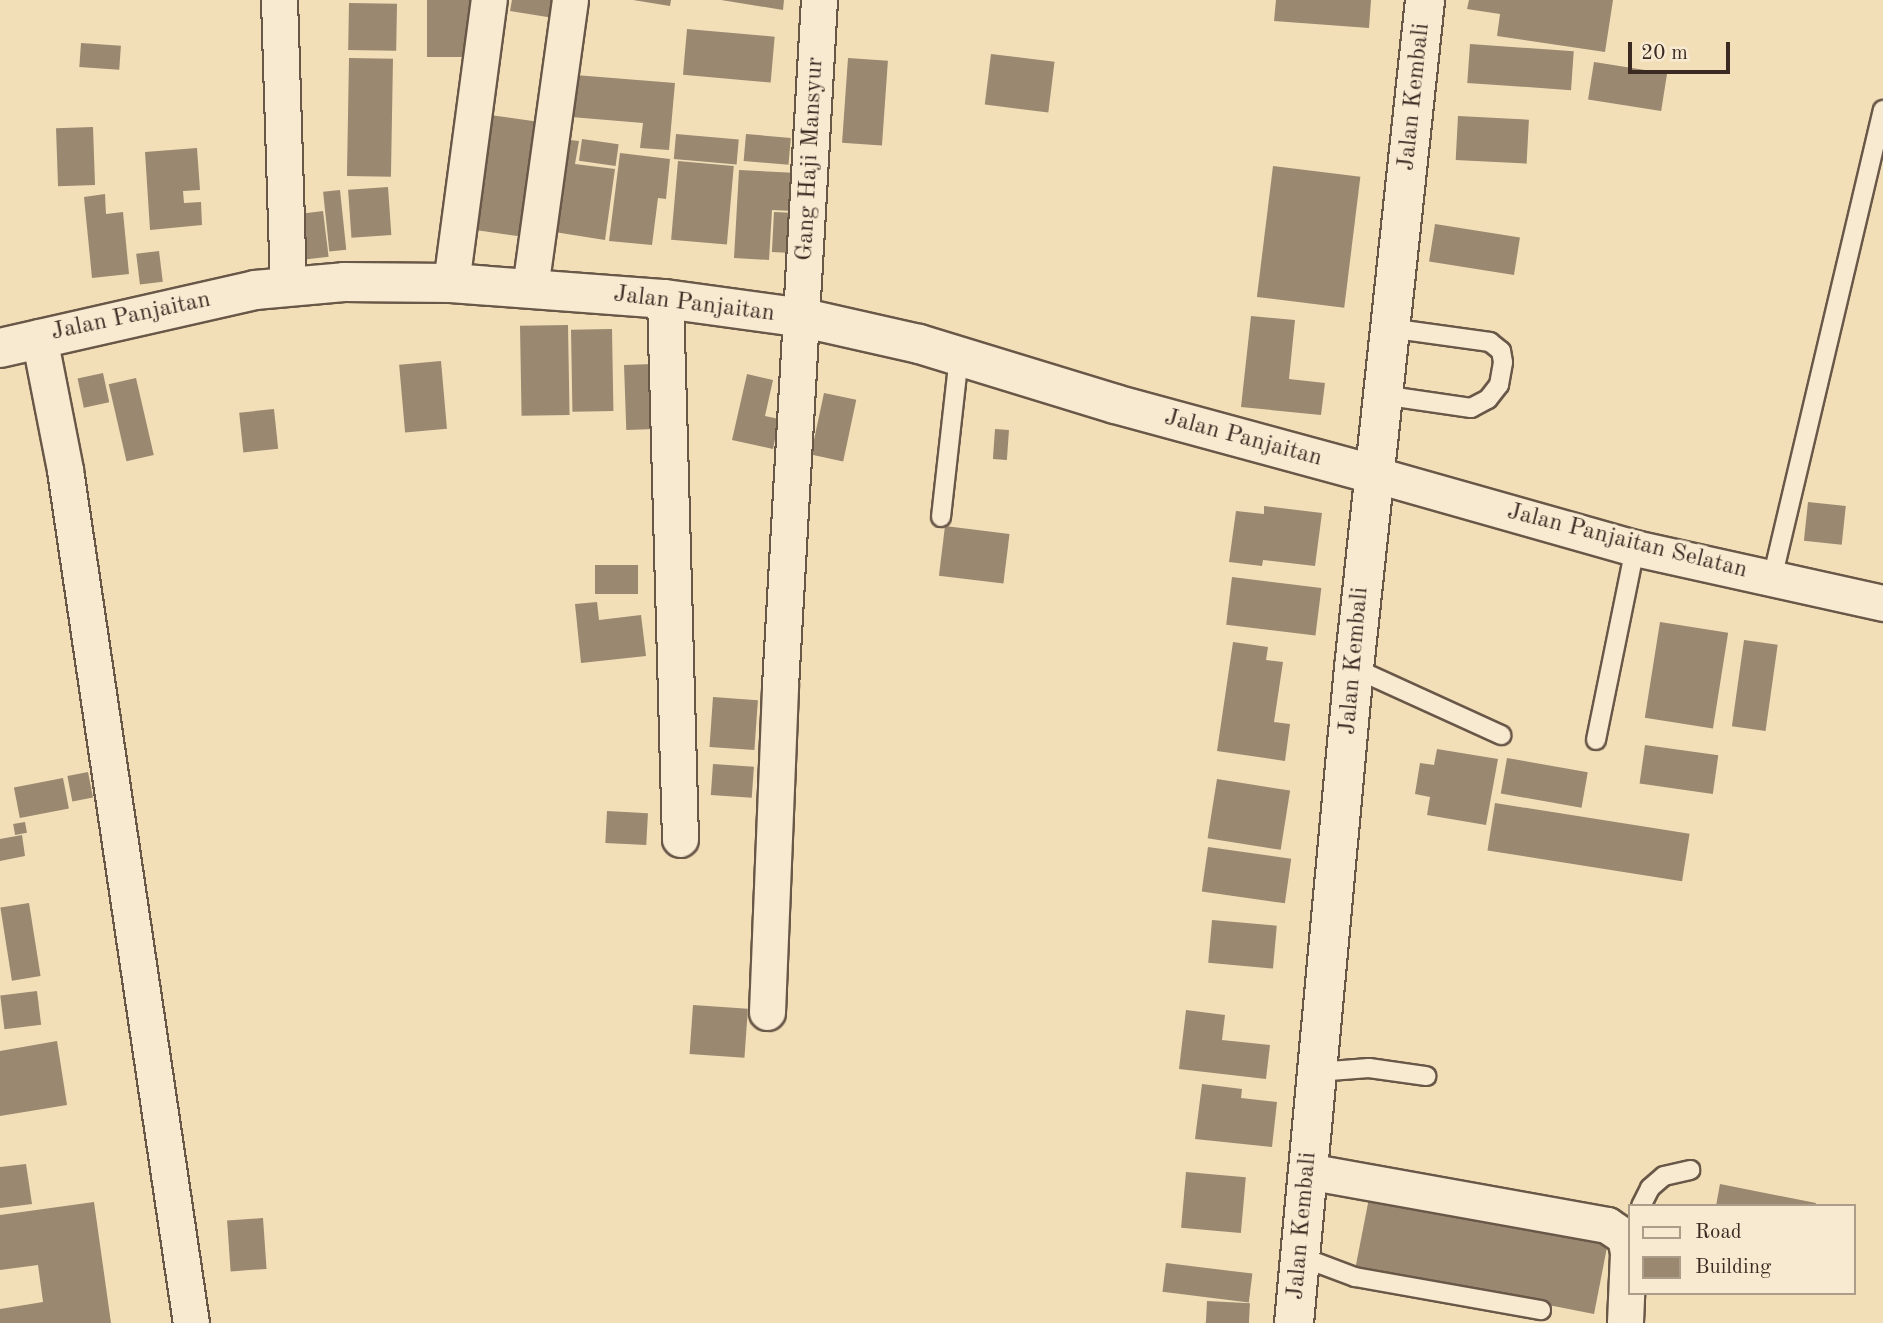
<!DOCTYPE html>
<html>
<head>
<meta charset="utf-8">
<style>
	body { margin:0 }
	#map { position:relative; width:1883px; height:1323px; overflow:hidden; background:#f2dfb8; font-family:"Old Standard TT",serif }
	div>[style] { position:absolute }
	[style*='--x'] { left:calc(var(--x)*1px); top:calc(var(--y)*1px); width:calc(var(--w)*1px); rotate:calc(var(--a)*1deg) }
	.building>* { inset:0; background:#9a8870; transform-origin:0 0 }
	.roads { filter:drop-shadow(2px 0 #695748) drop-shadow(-2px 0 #695748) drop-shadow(0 2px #695748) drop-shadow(0 -2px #695748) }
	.lane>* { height:18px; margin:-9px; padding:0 9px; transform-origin:9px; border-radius:9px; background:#f7ead1 }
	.street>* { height:35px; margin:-17.5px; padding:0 17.5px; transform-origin:17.5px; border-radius:17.5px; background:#f7ead1 }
	.secondary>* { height:38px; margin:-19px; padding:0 19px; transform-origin:19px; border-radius:19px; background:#f7ead1 }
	span { translate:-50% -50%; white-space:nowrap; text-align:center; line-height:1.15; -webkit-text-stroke:7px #f7ead1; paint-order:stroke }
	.street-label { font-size:24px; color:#3b2a22 }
	.legend { position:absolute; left:1628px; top:1204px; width:228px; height:91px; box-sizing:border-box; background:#f7ead1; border:2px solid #ac9d8b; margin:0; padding:9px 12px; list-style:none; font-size:21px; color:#3b2a22 }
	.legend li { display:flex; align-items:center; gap:14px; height:35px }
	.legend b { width:35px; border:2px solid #ac9d8b }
	.scale { position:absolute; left:1628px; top:42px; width:102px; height:32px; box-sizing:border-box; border:4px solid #3b2a22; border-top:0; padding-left:9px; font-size:21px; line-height:24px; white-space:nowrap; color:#3b2a22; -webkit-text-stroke:5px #f7ead1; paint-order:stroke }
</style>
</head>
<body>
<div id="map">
	<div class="building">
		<i style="left:427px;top:0;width:48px;height:57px"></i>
		<i style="clip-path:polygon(512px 0,563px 0,560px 19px,510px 11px)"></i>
		<i style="clip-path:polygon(633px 0,671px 0,670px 6px)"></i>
		<i style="clip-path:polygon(721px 0,784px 0,783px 10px)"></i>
		<i style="clip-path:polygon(1276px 0,1371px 0,1369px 28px,1274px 21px)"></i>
		<i style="clip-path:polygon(1469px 0,1613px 0,1605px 52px,1497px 36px,1500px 14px,1467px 9px)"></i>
		<i style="left:349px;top:3px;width:48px;height:47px;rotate:1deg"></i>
		<i style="left:687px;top:29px;width:88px;height:46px;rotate:5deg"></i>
		<i style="left:81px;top:43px;width:40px;height:24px;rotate:4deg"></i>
		<i style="left:1470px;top:44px;width:104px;height:39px;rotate:4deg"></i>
		<i style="left:991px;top:54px;width:64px;height:51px;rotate:7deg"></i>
		<i style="left:349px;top:58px;width:44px;height:118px;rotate:1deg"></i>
		<i style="left:848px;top:58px;width:40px;height:85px;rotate:4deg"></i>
		<i style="left:1594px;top:62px;width:74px;height:38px;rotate:9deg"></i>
		<i style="clip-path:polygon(575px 75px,675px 83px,669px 150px,640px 148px,643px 123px,571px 117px)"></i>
		<i style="left:490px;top:115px;width:52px;height:116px;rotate:8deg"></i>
		<i style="left:1458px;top:116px;width:71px;height:44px;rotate:3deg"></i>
		<i style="left:93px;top:127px;width:58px;height:37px;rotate:88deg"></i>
		<i style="left:676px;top:134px;width:63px;height:25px;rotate:5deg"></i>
		<i style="left:746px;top:134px;width:45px;height:27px;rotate:5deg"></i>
		<i style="clip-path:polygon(561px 139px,579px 141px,575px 164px,615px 169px,605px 240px,548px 231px)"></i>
		<i style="left:582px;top:139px;width:37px;height:22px;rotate:8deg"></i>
		<i style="clip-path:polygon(197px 148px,200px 190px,183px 191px,184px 203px,201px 202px,202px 225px,150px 230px,145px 152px)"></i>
		<i style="clip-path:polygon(620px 153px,670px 159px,666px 199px,658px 198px,652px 245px,609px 241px)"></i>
		<i style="left:678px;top:161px;width:56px;height:79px;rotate:5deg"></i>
		<i style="left:1273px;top:166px;width:88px;height:132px;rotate:7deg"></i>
		<i style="clip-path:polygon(739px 170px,797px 173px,794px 211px,772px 210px,769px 260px,734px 258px)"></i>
		<i style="left:388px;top:187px;width:48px;height:40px;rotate:86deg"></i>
		<i style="left:340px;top:190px;width:60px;height:17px;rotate:84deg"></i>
		<i style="clip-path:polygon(105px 194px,106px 214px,123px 212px,129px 274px,92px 278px,84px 197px)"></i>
		<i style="left:323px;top:211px;width:46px;height:30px;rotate:83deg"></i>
		<i style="left:774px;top:212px;width:21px;height:40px;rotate:3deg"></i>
		<i style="left:1435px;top:224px;width:86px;height:38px;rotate:9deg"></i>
		<i style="left:159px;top:251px;width:31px;height:23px;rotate:83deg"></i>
		<i style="clip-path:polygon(1251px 316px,1295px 320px,1289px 379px,1325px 383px,1321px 415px,1241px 407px)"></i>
		<i style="left:568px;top:325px;width:90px;height:48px;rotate:89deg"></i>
		<i style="left:612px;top:329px;width:82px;height:41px;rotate:89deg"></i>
		<i style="left:441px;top:361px;width:68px;height:42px;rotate:85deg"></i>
		<i style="left:653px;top:364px;width:65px;height:29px;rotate:88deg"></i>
		<i style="left:103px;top:373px;width:30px;height:26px;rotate:78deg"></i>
		<i style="clip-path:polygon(747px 374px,773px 380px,765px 416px,779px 419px,773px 449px,732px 440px)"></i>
		<i style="left:136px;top:378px;width:79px;height:28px;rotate:77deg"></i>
		<i style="left:824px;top:393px;width:33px;height:63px;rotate:12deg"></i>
		<i style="left:274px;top:409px;width:40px;height:35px;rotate:84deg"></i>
		<i style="left:995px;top:429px;width:14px;height:30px;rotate:4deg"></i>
		<i style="left:1808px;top:502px;width:38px;height:39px;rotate:6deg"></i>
		<i style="clip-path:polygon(1264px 506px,1322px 513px,1315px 566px,1263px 560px,1262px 566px,1229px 562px,1236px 511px,1264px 514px)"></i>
		<i style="left:945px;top:526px;width:65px;height:50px;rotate:7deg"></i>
		<i style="left:638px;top:565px;width:29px;height:43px;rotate:90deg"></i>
		<i style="left:1232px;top:577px;width:90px;height:48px;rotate:7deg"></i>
		<i style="clip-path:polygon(597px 602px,599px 620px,641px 615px,646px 656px,581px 663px,575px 604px)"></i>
		<i style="left:1660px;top:622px;width:69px;height:97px;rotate:9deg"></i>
		<i style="left:1744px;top:640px;width:34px;height:87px;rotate:8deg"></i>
		<i style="clip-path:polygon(1233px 642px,1268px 647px,1266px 660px,1283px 662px,1274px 722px,1290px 724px,1285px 761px,1217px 751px)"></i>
		<i style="left:713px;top:697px;width:45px;height:50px;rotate:4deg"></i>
		<i style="left:1645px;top:745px;width:74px;height:39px;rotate:8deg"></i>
		<i style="clip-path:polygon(1437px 749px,1498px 759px,1486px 825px,1427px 815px,1430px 797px,1415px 794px,1420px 763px,1434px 765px)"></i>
		<i style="left:1507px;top:758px;width:82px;height:36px;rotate:10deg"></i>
		<i style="left:713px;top:764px;width:41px;height:31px;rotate:4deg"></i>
		<i style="left:88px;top:772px;width:26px;height:21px;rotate:79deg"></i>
		<i style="left:63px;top:778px;width:31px;height:50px;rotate:79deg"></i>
		<i style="left:1217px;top:779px;width:74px;height:60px;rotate:9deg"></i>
		<i style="left:1495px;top:803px;width:197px;height:48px;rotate:9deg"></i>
		<i style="left:607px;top:811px;width:41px;height:32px;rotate:3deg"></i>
		<i style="left:25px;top:822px;width:11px;height:12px;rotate:80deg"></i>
		<i style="clip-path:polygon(22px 835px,25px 856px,0 861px,0 839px)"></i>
		<i style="left:1208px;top:847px;width:84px;height:45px;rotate:8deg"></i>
		<i style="left:29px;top:903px;width:74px;height:29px;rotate:81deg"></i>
		<i style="left:1212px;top:920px;width:65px;height:43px;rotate:5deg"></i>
		<i style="left:37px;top:991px;width:34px;height:37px;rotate:83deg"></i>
		<i style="left:693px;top:1005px;width:55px;height:49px;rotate:4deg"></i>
		<i style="clip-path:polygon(1186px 1010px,1225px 1015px,1222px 1040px,1270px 1045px,1266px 1079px,1179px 1069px)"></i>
		<i style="clip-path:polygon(57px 1041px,67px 1105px,0 1116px,0 1051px)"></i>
		<i style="clip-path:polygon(1202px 1084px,1242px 1089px,1241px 1098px,1277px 1102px,1272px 1147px,1195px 1139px)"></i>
		<i style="clip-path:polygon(26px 1164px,32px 1204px,0 1208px,0 1167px)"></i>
		<i style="left:1186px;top:1172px;width:60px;height:56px;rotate:5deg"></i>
		<i style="clip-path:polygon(1720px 1184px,1816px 1203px,1815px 1206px,1716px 1206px)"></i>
		<i style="left:1370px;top:1193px;width:243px;height:76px;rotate:11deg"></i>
		<i style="clip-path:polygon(94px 1202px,111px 1323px,0 1323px,0 1309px,43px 1302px,38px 1265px,0 1270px,0 1215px)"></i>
		<i style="left:263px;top:1218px;width:51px;height:36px;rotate:86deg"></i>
		<i style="left:1166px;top:1263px;width:87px;height:29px;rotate:7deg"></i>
		<i style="left:1207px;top:1301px;width:43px;height:22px;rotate:3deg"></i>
	</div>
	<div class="roads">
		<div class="lane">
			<i style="--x:1382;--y:395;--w:90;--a:8.3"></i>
			<i style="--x:1471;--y:408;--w:19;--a:-28"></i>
			<i style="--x:1488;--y:399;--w:18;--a:-52"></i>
			<i style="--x:1499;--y:385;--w:23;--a:-80"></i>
			<i style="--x:1503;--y:362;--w:11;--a:-100"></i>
			<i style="--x:1501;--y:351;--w:14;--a:-141"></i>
			<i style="--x:1490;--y:342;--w:102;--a:-172.1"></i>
			<i style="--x:941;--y:517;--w:162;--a:-83.6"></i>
			<i style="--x:1772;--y:579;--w:482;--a:-76.7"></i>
			<i style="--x:1354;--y:668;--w:162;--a:24.5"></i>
			<i style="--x:1596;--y:740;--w:196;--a:-78.5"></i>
			<i style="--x:1317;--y:1072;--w:52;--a:-4.4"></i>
			<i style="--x:1369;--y:1068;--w:58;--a:8"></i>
			<i style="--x:1641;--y:1206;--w:20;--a:-63"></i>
			<i style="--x:1650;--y:1188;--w:18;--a:-41"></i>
			<i style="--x:1664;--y:1176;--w:27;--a:-13"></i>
			<i style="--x:1299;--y:1256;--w:60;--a:20.6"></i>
			<i style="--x:1355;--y:1277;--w:189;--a:10.1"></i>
		</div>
		<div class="street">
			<i style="--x:279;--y:0;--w:287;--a:88.2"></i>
			<i style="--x:451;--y:283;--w:286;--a:-82.4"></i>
			<i style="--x:530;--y:288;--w:291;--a:-82.1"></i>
			<i style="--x:665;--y:299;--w:540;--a:88.41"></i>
			<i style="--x:39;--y:337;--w:136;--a:78.9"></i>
			<i style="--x:65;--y:470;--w:862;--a:81.6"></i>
			<i style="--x:1373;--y:474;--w:272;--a:15.8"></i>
			<i style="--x:1635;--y:548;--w:254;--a:12.5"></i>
			<i style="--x:767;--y:1012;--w:326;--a:-87.7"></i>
			<i style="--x:780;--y:686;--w:687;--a:-86.75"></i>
			<i style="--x:1307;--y:1171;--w:305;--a:10.2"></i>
			<i style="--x:1607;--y:1225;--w:22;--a:34"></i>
			<i style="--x:1625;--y:1237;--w:16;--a:79"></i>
			<i style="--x:1628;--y:1253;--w:70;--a:92.5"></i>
		</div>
		<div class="secondary">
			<i style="--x:0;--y:348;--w:262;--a:-12.8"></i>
			<i style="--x:255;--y:290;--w:89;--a:-5.1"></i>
			<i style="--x:344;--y:282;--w:107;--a:0.5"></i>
			<i style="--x:451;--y:283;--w:215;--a:4.3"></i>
			<i style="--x:665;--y:299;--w:140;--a:7.8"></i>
			<i style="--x:804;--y:318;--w:118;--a:12.7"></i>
			<i style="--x:919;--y:344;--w:205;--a:17"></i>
			<i style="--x:1115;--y:404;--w:267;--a:15.2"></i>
			<i style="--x:1294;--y:1323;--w:658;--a:-84.77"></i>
			<i style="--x:1354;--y:668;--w:672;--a:-83.93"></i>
		</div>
	</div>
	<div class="street-label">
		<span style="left:1415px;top:97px;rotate:-84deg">Jalan Kembali</span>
		<span style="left:811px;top:159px;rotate:-87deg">Gang Haji Mansyur</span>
		<span style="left:694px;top:305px;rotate:7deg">Jalan Panjaitan</span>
		<span style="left:131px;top:317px;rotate:-12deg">Jalan Panjaitan</span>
		<span style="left:1243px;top:439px;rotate:15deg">Jalan Panjaitan</span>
		<span style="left:1627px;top:542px;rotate:14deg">Jalan Panjaitan Selatan</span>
		<span style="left:1355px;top:661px;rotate:-85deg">Jalan Kembali</span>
		<span style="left:1303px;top:1226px;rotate:-85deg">Jalan Kembali</span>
	</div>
	<ul class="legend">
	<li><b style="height:9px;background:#f7ead1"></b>Road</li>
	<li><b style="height:19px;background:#9a8870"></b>Building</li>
	</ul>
	<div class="scale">20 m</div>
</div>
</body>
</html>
